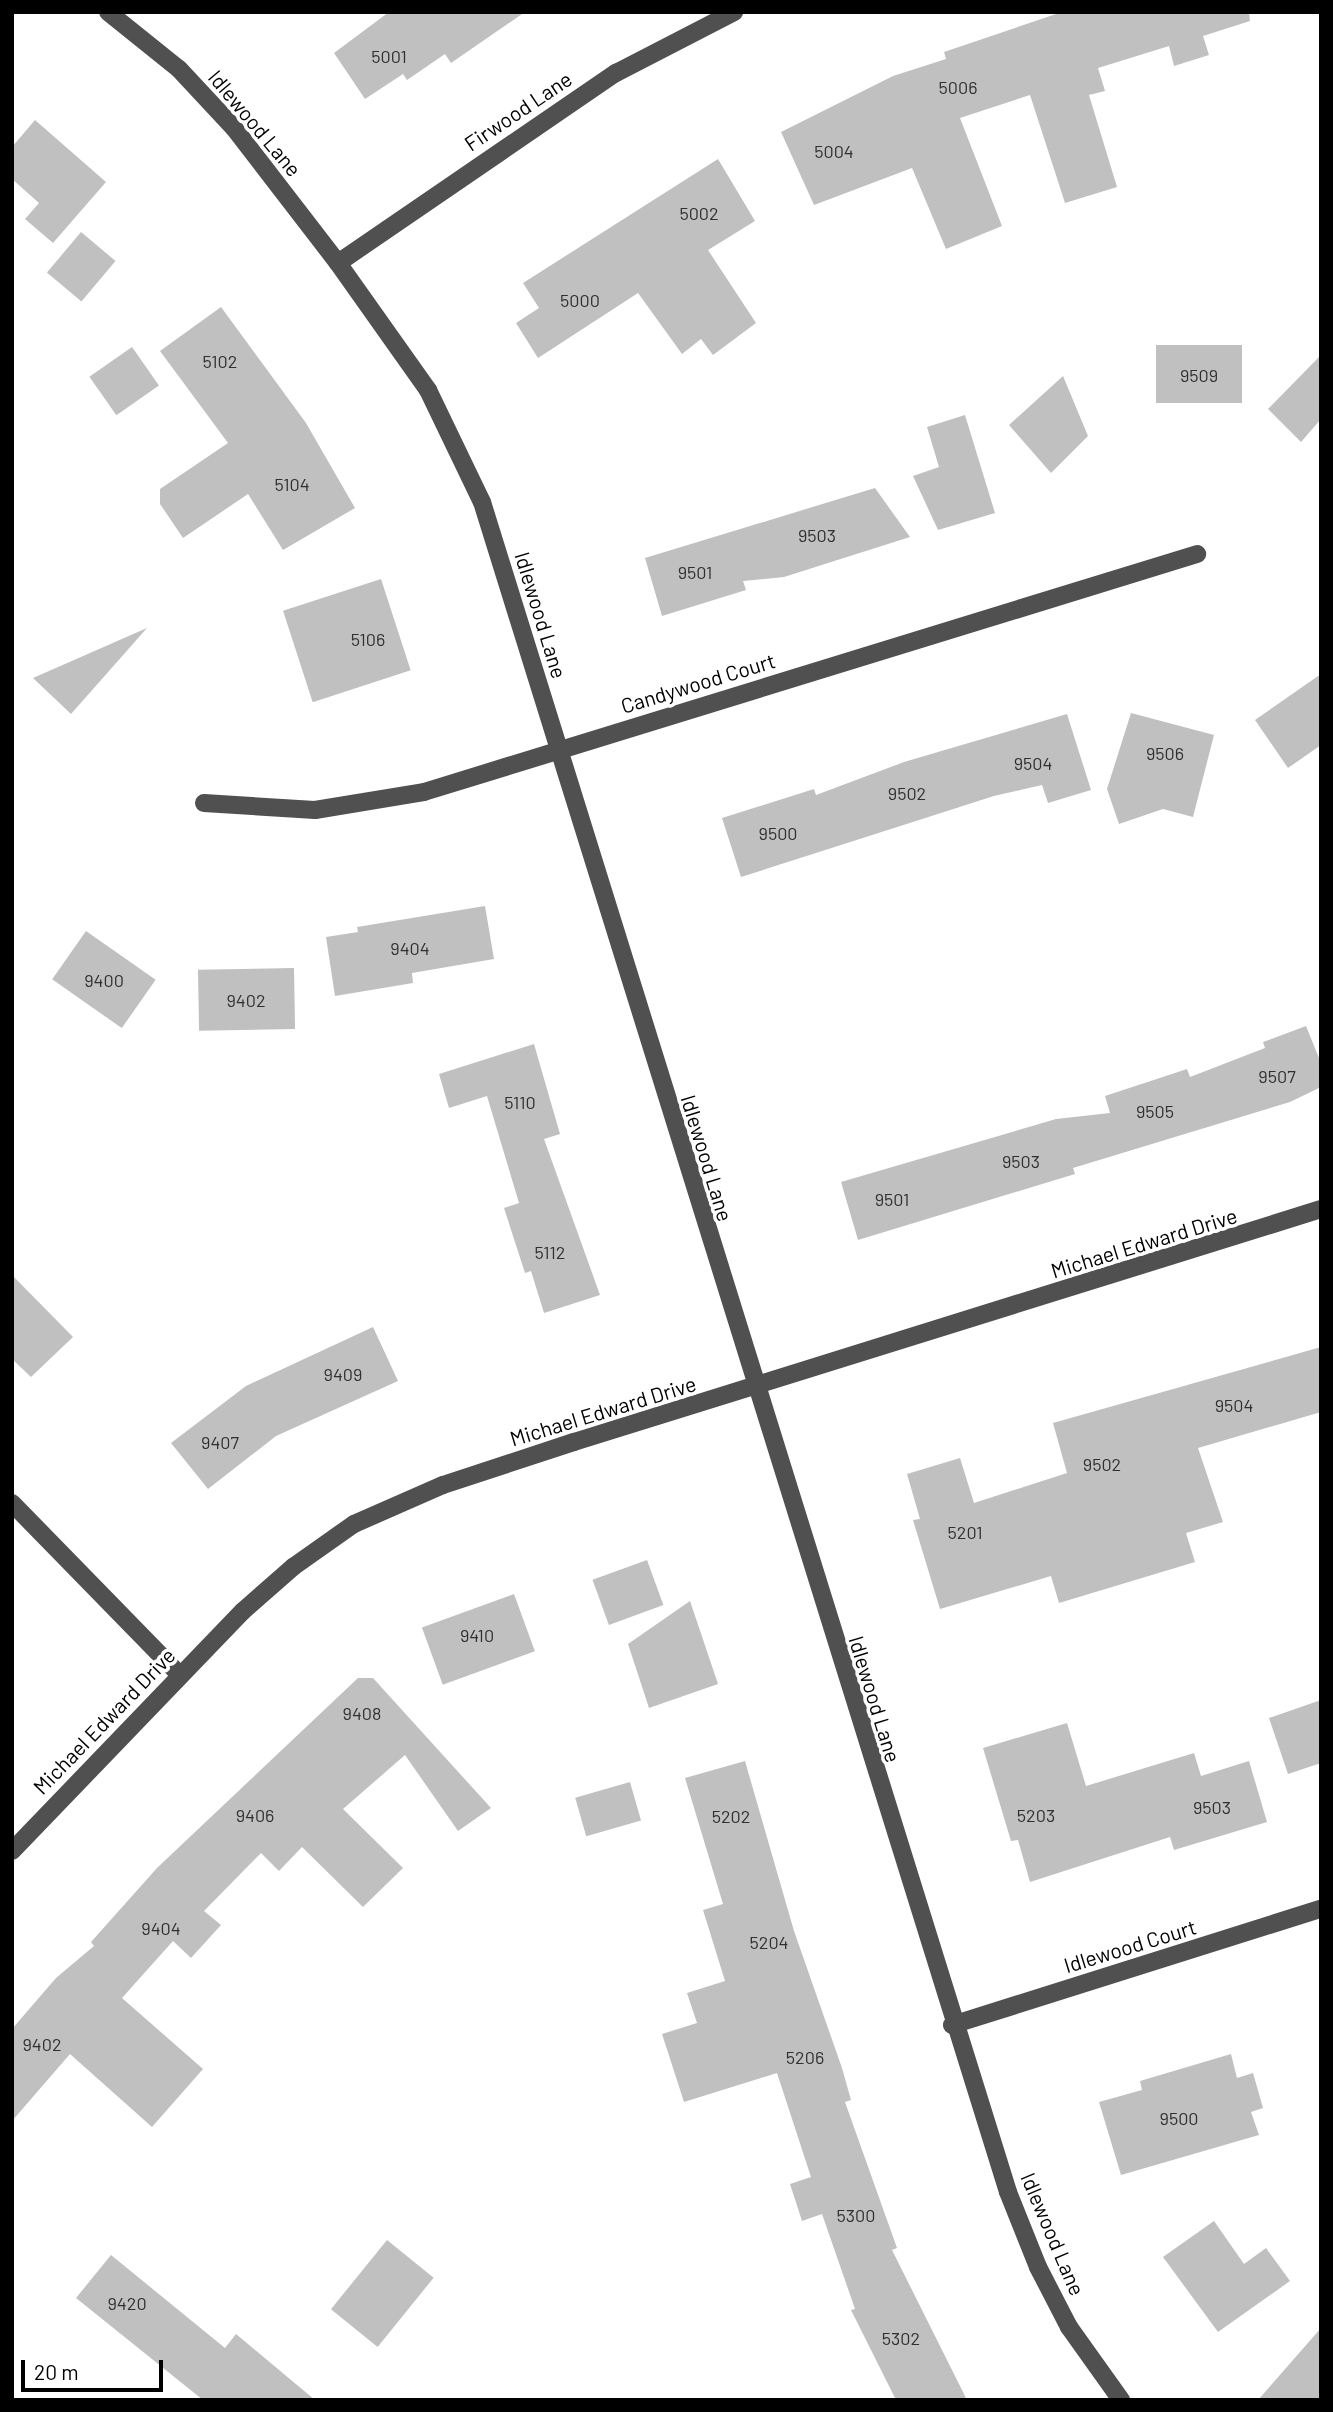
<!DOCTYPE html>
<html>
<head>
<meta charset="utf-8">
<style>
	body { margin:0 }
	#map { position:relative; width:1333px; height:2412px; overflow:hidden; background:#fff; font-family:Barlow,sans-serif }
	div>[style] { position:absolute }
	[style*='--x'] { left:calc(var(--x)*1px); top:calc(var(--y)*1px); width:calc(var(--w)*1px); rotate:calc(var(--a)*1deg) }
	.building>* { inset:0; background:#c0c0c0; transform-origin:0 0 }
	.minor>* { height:18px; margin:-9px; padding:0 9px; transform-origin:9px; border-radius:9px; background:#505050 }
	span { translate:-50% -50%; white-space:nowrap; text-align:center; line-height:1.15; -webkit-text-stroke:7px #fff; paint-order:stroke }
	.number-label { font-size:18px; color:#303030 }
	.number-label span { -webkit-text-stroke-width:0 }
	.street-label { font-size:21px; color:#000 }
	.frame { position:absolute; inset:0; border:14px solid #000; pointer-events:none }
	.scale { position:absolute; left:21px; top:2360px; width:142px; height:32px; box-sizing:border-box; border:4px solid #000; border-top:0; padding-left:9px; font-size:21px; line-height:24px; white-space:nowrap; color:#000; -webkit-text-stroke:5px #fff; paint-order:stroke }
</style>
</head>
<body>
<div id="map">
	<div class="building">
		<i style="clip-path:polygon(389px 12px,525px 12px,451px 63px,445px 54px,407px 80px,403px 74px,365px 99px,334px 53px)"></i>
		<i style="clip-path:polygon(1062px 12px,1249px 12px,1250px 21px,1203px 36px,1209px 55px,1174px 66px,1169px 46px,1098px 68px,1105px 91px,1089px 95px,1117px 187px,1065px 203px,1030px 95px,960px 118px,1002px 226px,946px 249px,912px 168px,814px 205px,781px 132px,893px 76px,946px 59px,944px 52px)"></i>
		<i style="clip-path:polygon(35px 120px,106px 182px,53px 243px,25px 219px,39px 203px,12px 179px,12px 147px)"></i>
		<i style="clip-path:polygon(718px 159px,755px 221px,708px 250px,756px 323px,713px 355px,701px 339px,682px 354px,638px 293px,538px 358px,516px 323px,539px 308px,523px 283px)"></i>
		<i style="left:81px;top:232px;width:45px;height:53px;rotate:40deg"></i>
		<i style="clip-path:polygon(221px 307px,306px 423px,355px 508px,283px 550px,248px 494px,183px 538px,160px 504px,160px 489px,228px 443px,160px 351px)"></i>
		<i style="left:1242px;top:345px;width:58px;height:86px;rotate:90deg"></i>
		<i style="left:132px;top:347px;width:47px;height:52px;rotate:55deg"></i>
		<i style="clip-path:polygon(1321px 355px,1321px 419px,1301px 442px,1268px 409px)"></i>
		<i style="clip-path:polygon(1063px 376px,1088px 436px,1051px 473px,1009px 425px)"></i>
		<i style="clip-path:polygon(965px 415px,995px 513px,938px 530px,913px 476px,939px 467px,927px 427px)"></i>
		<i style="clip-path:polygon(875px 488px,910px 537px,784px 577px,743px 581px,746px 590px,662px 616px,645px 558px)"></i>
		<i style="left:381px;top:579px;width:96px;height:103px;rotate:72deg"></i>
		<i style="clip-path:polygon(147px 628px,71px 714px,33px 678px)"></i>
		<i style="clip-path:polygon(1321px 674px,1321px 745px,1288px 768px,1255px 720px)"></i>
		<i style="clip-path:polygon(1131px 713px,1214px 735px,1193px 817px,1163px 809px,1119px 824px,1107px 789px)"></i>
		<i style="clip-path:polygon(1067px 714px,1091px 790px,1048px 803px,1042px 785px,994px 796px,741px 877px,722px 818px,814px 789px,816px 795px,904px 762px)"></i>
		<i style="clip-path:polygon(485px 906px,494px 959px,412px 973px,413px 983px,335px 996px,326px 937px,358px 932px,357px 927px)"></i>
		<i style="left:86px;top:931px;width:85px;height:59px;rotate:35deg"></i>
		<i style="left:294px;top:968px;width:61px;height:96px;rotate:89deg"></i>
		<i style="clip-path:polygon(1306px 1026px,1321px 1063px,1321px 1087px,1290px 1102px,1073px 1168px,1075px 1174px,858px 1240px,841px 1182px,1056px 1119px,1110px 1113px,1105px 1096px,1187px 1069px,1190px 1077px,1265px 1048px,1263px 1042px)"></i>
		<i style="clip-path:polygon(534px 1044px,560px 1134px,544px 1139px,600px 1295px,544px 1313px,531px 1271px,525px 1273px,504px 1208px,519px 1203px,487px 1096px,449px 1108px,439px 1074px)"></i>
		<i style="clip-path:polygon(12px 1275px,73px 1337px,31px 1377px,12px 1359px)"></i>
		<i style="clip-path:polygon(373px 1327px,398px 1381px,276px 1436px,208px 1489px,171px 1443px,246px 1386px)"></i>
		<i style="clip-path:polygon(1321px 1347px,1321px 1412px,1198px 1448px,1223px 1522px,1186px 1533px,1195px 1562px,1059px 1603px,1051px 1576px,940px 1609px,913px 1520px,920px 1519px,907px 1474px,960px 1458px,974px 1503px,1067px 1473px,1053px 1423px)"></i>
		<i style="left:647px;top:1560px;width:48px;height:58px;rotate:70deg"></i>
		<i style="left:514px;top:1594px;width:61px;height:98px;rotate:70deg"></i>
		<i style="clip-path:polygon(690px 1601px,718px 1684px,649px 1708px,628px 1644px)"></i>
		<i style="clip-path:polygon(358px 1678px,373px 1678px,491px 1808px,458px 1831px,405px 1755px,343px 1809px,403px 1868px,363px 1907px,302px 1847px,279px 1871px,261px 1853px,204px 1911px,221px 1925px,191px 1958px,173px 1941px,122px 1998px,203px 2069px,152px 2127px,70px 2054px,12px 2121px,12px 2029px,56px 1978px,94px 1946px,91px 1942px,157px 1868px)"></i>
		<i style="clip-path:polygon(1321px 1700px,1321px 1763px,1288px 1774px,1269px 1718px)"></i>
		<i style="clip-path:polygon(1067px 1723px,1086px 1786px,1194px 1753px,1201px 1776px,1249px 1761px,1267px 1822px,1174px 1850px,1170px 1837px,1030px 1882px,1018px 1840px,1011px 1841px,983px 1748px)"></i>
		<i style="clip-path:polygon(745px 1761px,794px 1931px,842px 2068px,851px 2100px,845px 2102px,897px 2248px,892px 2250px,967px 2400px,896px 2400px,851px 2310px,855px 2309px,822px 2214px,802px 2221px,790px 2184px,811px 2177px,777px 2073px,684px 2102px,662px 2034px,697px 2023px,687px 1993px,725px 1981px,703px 1910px,723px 1904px,685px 1778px)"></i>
		<i style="left:630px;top:1782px;width:40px;height:57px;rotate:74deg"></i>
		<i style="clip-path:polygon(1231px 2054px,1237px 2078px,1253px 2073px,1263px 2108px,1251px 2112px,1259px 2135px,1121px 2175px,1099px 2102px,1142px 2090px,1140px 2081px)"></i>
		<i style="clip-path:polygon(1214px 2221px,1244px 2264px,1266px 2248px,1290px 2281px,1218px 2332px,1163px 2257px)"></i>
		<i style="left:387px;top:2240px;width:60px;height:89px;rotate:39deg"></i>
		<i style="clip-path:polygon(111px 2255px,225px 2348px,236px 2334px,315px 2400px,203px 2400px,76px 2298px)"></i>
		<i style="clip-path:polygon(1321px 2328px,1321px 2400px,1258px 2400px)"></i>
	</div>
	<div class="minor">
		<i style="--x:108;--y:12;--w:91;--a:38.8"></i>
		<i style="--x:179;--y:69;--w:81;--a:47"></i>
		<i style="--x:234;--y:128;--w:170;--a:52.4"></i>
		<i style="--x:338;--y:263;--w:156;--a:54.7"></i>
		<i style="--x:428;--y:390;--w:124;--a:64.3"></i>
		<i style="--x:482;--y:502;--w:1770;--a:72.71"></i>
		<i style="--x:1008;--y:2192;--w:81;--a:68.2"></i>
		<i style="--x:1038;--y:2267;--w:68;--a:62.7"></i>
		<i style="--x:1069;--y:2327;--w:90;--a:54.5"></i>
		<i style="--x:338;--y:263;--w:337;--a:-34.4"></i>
		<i style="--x:616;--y:73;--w:133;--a:-27.3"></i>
		<i style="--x:204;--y:803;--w:111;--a:3.6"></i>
		<i style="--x:315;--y:810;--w:110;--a:-9.4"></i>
		<i style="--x:424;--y:792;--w:809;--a:-17.11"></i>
		<i style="--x:12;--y:1503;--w:239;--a:45.7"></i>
		<i style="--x:12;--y:1851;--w:333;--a:-46.1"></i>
		<i style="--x:243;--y:1611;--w:67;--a:-41.3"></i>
		<i style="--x:293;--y:1567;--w:75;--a:-35.2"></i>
		<i style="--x:354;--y:1524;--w:97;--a:-23.7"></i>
		<i style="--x:443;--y:1485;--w:138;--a:-18.2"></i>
		<i style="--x:574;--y:1442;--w:782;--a:-17.32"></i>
		<i style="--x:952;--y:2025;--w:387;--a:-17.5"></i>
	</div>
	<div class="number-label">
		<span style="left:389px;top:56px">5001</span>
		<span style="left:958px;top:87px">5006</span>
		<span style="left:834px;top:151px">5004</span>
		<span style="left:699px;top:213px">5002</span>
		<span style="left:580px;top:300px">5000</span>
		<span style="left:220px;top:361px">5102</span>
		<span style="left:1199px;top:375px">9509</span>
		<span style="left:292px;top:484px">5104</span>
		<span style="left:817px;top:535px">9503</span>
		<span style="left:695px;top:572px">9501</span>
		<span style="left:368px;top:639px">5106</span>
		<span style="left:1165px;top:753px">9506</span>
		<span style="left:1033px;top:763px">9504</span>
		<span style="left:907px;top:793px">9502</span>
		<span style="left:778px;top:833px">9500</span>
		<span style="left:410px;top:948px">9404</span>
		<span style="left:104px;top:980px">9400</span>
		<span style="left:246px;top:1000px">9402</span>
		<span style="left:1277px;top:1076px">9507</span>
		<span style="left:520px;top:1102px">5110</span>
		<span style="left:1155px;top:1111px">9505</span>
		<span style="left:1021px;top:1161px">9503</span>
		<span style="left:892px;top:1199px">9501</span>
		<span style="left:550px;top:1252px">5112</span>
		<span style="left:343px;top:1374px">9409</span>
		<span style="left:1234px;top:1405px">9504</span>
		<span style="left:220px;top:1442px">9407</span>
		<span style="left:1102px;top:1464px">9502</span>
		<span style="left:965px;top:1532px">5201</span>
		<span style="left:477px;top:1635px">9410</span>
		<span style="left:362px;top:1713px">9408</span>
		<span style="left:1212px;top:1807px">9503</span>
		<span style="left:255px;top:1815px">9406</span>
		<span style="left:1036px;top:1815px">5203</span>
		<span style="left:731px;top:1816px">5202</span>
		<span style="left:161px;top:1928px">9404</span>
		<span style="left:769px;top:1942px">5204</span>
		<span style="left:42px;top:2044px">9402</span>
		<span style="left:805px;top:2057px">5206</span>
		<span style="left:1179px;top:2118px">9500</span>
		<span style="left:856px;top:2215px">5300</span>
		<span style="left:127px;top:2303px">9420</span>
		<span style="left:901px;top:2338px">5302</span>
	</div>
	<div class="street-label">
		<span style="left:518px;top:111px;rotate:-34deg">Firwood Lane</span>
		<span style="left:255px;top:123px;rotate:50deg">Idlewood Lane</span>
		<span style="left:541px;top:615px;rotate:73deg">Idlewood Lane</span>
		<span style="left:698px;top:683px;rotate:-17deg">Candywood Court</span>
		<span style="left:707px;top:1158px;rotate:73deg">Idlewood Lane</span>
		<span style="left:1144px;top:1243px;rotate:-17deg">Michael Edward Drive</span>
		<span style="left:603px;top:1411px;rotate:-17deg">Michael Edward Drive</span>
		<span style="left:875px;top:1699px;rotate:73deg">Idlewood Lane</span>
		<span style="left:104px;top:1721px;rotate:-46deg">Michael Edward Drive</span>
		<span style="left:1130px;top:1946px;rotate:-17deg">Idlewood Court</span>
		<span style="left:1053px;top:2234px;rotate:67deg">Idlewood Lane</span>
	</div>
	<div class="frame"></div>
	<div class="scale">20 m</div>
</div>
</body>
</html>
